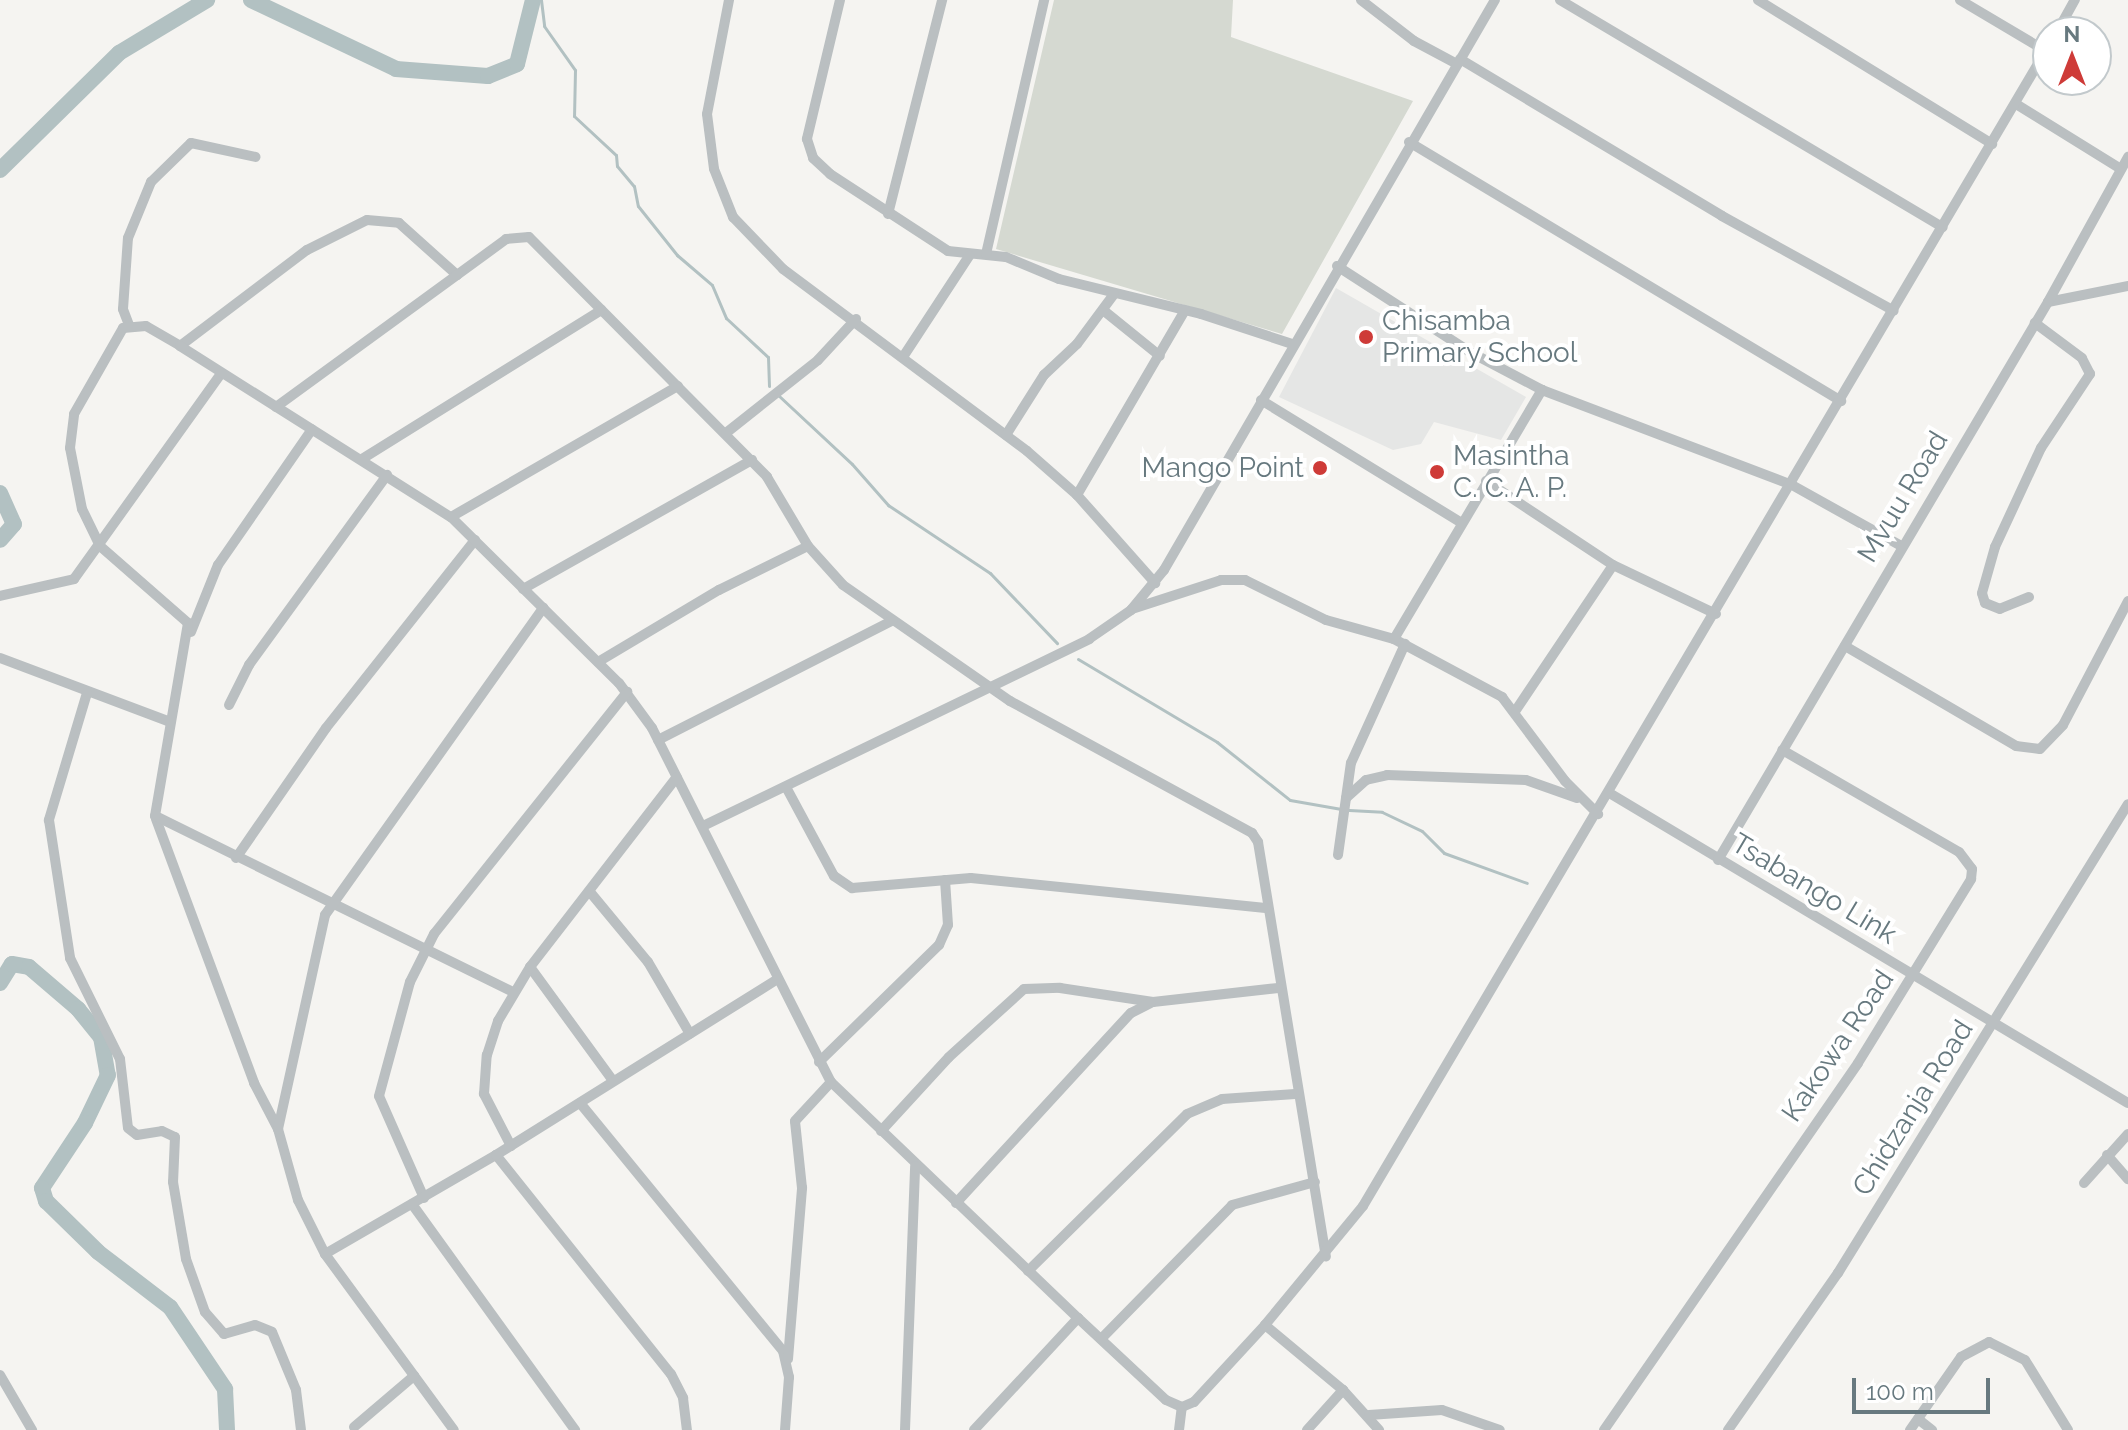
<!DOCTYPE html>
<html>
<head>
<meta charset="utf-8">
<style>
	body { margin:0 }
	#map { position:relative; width:2128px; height:1430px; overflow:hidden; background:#f5f4f1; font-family:Raleway,sans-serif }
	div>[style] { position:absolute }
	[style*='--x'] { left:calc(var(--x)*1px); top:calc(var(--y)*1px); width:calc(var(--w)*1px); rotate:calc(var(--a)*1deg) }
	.built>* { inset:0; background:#e5e6e5 }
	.green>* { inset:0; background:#d5d9d1 }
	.stream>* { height:3px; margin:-1.5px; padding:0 1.5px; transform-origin:1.5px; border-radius:1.5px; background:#b2c1c2 }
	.river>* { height:16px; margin:-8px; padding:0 8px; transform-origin:8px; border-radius:8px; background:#b2c1c2 }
	.minor>* { height:10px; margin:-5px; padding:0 5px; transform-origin:5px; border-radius:5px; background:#babfc1 }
	.dots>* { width:22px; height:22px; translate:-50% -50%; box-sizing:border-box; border:4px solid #fff; border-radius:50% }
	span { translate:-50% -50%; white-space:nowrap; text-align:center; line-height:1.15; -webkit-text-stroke:8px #fff; paint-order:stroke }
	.poi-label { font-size:28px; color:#67797f }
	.left { translate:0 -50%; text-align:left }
	.right { translate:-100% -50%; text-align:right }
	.street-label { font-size:28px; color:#67797f }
	.north { position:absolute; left:2032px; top:16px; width:80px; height:80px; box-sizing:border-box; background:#fff; border:2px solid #c2c9cc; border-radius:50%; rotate:0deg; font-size:22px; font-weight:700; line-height:32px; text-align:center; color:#67797f }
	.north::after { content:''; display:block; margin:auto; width:28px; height:36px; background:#ce3b38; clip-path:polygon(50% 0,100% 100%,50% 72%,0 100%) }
	.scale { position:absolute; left:1852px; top:1378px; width:138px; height:36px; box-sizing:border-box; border:4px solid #67797f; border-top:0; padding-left:10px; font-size:24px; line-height:28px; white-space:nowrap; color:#67797f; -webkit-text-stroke:6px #fff; paint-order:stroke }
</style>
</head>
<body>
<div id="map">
	<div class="built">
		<i style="clip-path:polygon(1336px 288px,1526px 397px,1501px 440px,1434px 422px,1421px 444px,1393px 450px,1279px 397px)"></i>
	</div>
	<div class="green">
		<i style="clip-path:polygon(1054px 0,1233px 0,1231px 37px,1413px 101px,1282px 334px,996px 249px)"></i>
	</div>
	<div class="stream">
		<i style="--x:541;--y:0;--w:26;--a:83"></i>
		<i style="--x:544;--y:26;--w:54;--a:54.8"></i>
		<i style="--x:575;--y:70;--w:46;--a:91.2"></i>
		<i style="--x:574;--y:116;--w:57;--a:42.9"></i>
		<i style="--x:616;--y:155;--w:11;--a:85"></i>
		<i style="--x:617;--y:166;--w:26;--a:50"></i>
		<i style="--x:634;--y:186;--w:20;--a:79"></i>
		<i style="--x:638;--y:206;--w:63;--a:51.5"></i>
		<i style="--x:677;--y:255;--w:46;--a:40.6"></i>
		<i style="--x:712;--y:285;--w:36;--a:67"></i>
		<i style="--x:726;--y:318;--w:57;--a:42.9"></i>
		<i style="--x:768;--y:357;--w:29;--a:88"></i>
		<i style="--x:778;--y:395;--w:101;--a:43"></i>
		<i style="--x:852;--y:464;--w:55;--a:48.7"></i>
		<i style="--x:888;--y:505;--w:123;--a:33.7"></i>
		<i style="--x:990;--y:573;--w:97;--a:46.3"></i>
		<i style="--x:1078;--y:659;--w:162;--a:30.8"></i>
		<i style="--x:1217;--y:742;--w:93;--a:38.5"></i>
		<i style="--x:1290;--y:800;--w:52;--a:10"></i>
		<i style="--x:1349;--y:810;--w:33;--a:3"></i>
		<i style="--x:1382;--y:812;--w:44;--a:25.4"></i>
		<i style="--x:1422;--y:831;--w:31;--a:45"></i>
		<i style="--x:1444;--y:853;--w:88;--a:19.9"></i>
	</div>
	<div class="river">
		<i style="--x:251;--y:0;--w:161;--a:25.4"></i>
		<i style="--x:396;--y:69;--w:92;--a:4.4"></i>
		<i style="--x:488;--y:76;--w:31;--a:-22"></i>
		<i style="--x:517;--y:64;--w:66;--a:-76"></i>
		<i style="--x:0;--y:170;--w:167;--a:-44.5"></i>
		<i style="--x:119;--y:53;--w:103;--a:-31.1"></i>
		<i style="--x:0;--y:493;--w:34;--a:66"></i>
		<i style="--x:14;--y:524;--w:21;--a:131"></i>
		<i style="--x:0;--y:983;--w:22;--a:-58"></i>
		<i style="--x:12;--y:964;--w:17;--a:10"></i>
		<i style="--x:29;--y:967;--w:65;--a:40.6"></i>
		<i style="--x:78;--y:1009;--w:36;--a:51"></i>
		<i style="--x:101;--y:1037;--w:39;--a:80"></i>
		<i style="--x:108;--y:1075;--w:53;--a:115.6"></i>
		<i style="--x:85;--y:1123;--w:78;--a:123.5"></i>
		<i style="--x:42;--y:1188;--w:14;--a:73"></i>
		<i style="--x:46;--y:1201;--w:73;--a:44.4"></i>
		<i style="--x:98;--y:1252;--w:91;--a:37.4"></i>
		<i style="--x:170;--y:1307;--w:99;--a:56.1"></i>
		<i style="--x:225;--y:1389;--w:41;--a:87.2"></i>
	</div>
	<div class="minor">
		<i style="--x:729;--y:0;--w:116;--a:100.9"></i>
		<i style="--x:707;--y:114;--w:55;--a:82.7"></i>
		<i style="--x:714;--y:169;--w:52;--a:68.4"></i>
		<i style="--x:733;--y:217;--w:72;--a:46.1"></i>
		<i style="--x:783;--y:269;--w:304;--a:36.7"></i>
		<i style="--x:1027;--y:451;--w:67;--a:41.3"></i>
		<i style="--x:1077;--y:495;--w:118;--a:48.4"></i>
		<i style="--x:840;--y:0;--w:143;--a:103.4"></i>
		<i style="--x:807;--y:139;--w:20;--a:72"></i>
		<i style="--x:813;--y:158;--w:23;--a:43"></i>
		<i style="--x:830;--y:174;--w:141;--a:33.1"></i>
		<i style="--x:948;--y:251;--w:58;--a:5.9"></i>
		<i style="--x:1006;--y:257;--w:57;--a:22.5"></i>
		<i style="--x:1059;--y:279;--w:146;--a:13.8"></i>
		<i style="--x:1201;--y:314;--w:96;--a:18.2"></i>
		<i style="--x:1361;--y:0;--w:67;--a:37.7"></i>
		<i style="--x:1414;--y:41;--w:49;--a:28.1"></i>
		<i style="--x:1560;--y:0;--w:445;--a:30.7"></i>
		<i style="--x:1758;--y:0;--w:275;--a:31.6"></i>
		<i style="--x:1960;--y:0;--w:100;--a:30.7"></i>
		<i style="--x:2057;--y:32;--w:37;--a:-61"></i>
		<i style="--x:1460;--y:59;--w:305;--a:30.9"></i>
		<i style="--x:1722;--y:216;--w:196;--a:28.9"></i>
		<i style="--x:2016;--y:104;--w:123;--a:31.8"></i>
		<i style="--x:1409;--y:142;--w:504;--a:30.94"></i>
		<i style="--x:888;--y:214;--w:221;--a:-75.8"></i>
		<i style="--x:986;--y:254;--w:261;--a:-77.1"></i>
		<i style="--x:1337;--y:266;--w:158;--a:32.9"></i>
		<i style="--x:1470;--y:352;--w:81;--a:27.8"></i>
		<i style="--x:1542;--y:390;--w:267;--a:20.8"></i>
		<i style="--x:1792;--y:485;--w:125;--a:29.2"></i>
		<i style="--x:2048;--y:302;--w:82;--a:-11.3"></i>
		<i style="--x:1103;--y:310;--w:73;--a:38.9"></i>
		<i style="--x:129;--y:325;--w:17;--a:-111"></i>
		<i style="--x:123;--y:309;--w:71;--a:-86"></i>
		<i style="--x:128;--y:238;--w:61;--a:-67.7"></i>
		<i style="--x:151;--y:182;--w:56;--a:-44.3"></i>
		<i style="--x:191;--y:143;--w:66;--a:12.2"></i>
		<i style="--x:180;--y:346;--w:159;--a:-37.1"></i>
		<i style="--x:307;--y:250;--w:67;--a:-26.6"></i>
		<i style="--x:367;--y:220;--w:32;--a:5"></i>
		<i style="--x:399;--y:223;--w:78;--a:41.9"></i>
		<i style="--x:903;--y:357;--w:121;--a:-56.8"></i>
		<i style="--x:1261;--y:400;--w:233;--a:31.5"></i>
		<i style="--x:276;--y:407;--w:285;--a:-36.1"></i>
		<i style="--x:506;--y:239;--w:23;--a:-5"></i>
		<i style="--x:529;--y:237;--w:338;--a:45.2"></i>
		<i style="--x:767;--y:477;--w:80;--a:59.3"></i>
		<i style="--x:808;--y:546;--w:52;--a:48.1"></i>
		<i style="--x:843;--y:585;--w:203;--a:34.8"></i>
		<i style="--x:1010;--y:701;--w:276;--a:28.6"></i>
		<i style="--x:1252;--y:833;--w:11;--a:56"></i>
		<i style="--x:1258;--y:842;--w:420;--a:80.7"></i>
		<i style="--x:726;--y:433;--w:117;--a:-38.4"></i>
		<i style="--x:818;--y:360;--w:56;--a:-47.2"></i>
		<i style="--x:1006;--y:435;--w:71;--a:-57.7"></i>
		<i style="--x:1044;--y:375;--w:45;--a:-43.2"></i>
		<i style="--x:1077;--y:344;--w:62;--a:-53.5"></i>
		<i style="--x:362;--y:459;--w:282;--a:-31.9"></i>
		<i style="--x:1486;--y:481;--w:152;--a:33.5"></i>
		<i style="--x:1613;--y:565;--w:114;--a:25.4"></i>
		<i style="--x:1077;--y:495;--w:214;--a:-59.7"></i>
		<i style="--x:451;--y:517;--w:262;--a:-30"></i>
		<i style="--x:523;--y:589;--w:263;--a:-29.4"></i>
		<i style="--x:0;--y:596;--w:76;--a:-12.9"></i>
		<i style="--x:74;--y:579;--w:251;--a:-54.4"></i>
		<i style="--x:2029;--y:597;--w:31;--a:158"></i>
		<i style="--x:2000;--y:609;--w:16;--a:-158"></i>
		<i style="--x:1985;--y:603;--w:10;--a:-107"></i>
		<i style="--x:1982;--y:593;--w:48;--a:-74.2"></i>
		<i style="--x:1995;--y:547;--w:109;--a:-65.1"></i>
		<i style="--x:2041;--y:448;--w:89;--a:-56.5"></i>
		<i style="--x:2090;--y:374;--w:18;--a:-117"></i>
		<i style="--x:2082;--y:358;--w:59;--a:-143.3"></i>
		<i style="--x:1132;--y:609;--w:94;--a:-18"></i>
		<i style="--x:1221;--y:580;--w:24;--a:0"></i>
		<i style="--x:1245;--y:580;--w:90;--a:26.3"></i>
		<i style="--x:1326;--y:620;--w:71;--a:15.6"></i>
		<i style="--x:1394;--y:639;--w:123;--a:28.2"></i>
		<i style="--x:1502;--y:697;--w:105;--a:53.1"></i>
		<i style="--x:1565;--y:781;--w:47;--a:45"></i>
		<i style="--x:191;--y:632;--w:72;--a:-68.1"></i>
		<i style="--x:218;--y:565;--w:165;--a:-55.3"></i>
		<i style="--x:1394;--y:639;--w:290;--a:-59.3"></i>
		<i style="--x:1845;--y:646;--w:198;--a:30.3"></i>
		<i style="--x:2016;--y:746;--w:24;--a:7"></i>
		<i style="--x:2040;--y:749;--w:33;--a:-46"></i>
		<i style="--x:2063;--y:725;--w:140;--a:-62.3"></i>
		<i style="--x:0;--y:658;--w:182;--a:20.6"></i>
		<i style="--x:598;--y:662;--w:141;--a:-30.8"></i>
		<i style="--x:719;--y:590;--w:99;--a:-26.3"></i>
		<i style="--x:87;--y:693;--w:133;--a:106.7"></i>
		<i style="--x:49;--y:820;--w:140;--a:81.3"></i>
		<i style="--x:70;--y:958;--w:113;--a:63.7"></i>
		<i style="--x:120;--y:1059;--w:69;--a:83.4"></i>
		<i style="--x:128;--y:1128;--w:11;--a:38"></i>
		<i style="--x:137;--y:1135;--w:25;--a:-9"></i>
		<i style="--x:162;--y:1131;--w:14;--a:25"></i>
		<i style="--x:175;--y:1137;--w:45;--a:92.5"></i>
		<i style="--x:173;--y:1182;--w:78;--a:80.4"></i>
		<i style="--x:186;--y:1259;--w:56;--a:70.3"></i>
		<i style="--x:205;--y:1312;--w:29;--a:49"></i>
		<i style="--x:224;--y:1334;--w:32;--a:-16"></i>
		<i style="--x:255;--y:1325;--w:18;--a:22"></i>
		<i style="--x:272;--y:1332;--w:63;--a:67.5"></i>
		<i style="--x:296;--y:1390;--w:40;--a:82.9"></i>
		<i style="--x:229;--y:705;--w:45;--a:-63.4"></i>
		<i style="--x:249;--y:665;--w:235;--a:-54"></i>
		<i style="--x:1516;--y:710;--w:174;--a:-56.2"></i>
		<i style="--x:658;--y:740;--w:263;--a:-27"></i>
		<i style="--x:786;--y:787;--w:101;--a:61.7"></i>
		<i style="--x:834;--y:876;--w:22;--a:34"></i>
		<i style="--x:852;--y:888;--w:119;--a:-4.8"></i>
		<i style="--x:971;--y:878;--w:296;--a:5.8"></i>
		<i style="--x:1611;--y:794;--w:602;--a:30.87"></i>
		<i style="--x:1346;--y:798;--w:27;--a:-42"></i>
		<i style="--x:1366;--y:780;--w:22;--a:-13"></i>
		<i style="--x:1387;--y:775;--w:139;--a:2.1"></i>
		<i style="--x:1526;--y:780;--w:54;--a:19.4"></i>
		<i style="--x:156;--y:819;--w:282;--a:69.6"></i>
		<i style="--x:254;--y:1083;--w:52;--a:62.4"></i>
		<i style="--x:278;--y:1129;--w:74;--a:74.3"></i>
		<i style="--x:298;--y:1200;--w:60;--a:63.4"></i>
		<i style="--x:325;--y:1254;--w:218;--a:53.8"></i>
		<i style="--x:703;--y:826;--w:429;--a:-25.8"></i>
		<i style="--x:1089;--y:639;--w:51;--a:-34.6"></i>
		<i style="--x:1131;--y:610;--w:52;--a:-50.5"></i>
		<i style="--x:1164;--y:570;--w:659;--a:-59.86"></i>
		<i style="--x:1338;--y:855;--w:93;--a:-82"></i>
		<i style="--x:1351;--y:763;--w:131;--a:-65.6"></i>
		<i style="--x:236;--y:858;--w:158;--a:-55.3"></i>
		<i style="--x:326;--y:728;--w:240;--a:-51.6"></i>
		<i style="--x:1718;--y:860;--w:648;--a:-59.4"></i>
		<i style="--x:2048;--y:302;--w:166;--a:-61.1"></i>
		<i style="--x:590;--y:892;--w:91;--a:50.4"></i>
		<i style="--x:648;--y:962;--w:83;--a:59.7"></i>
		<i style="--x:530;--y:967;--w:141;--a:53.9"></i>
		<i style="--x:513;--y:992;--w:399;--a:-153.8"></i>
		<i style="--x:155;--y:816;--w:196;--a:-80.3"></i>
		<i style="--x:188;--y:623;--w:117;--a:-138.8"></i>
		<i style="--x:100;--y:546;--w:41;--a:-115.9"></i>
		<i style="--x:82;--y:509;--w:62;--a:-101.1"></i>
		<i style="--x:70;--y:448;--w:34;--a:-83"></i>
		<i style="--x:74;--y:414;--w:99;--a:-60.3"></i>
		<i style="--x:123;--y:328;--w:23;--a:-5"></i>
		<i style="--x:146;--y:326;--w:39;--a:30"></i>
		<i style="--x:180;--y:346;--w:320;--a:32.3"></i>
		<i style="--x:451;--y:517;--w:236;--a:44.7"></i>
		<i style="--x:619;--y:683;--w:56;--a:53.7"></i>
		<i style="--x:652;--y:728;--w:397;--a:63.2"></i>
		<i style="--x:831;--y:1082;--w:342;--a:43.7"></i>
		<i style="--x:1078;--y:1318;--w:120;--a:43"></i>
		<i style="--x:1166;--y:1400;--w:17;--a:24"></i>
		<i style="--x:1182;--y:1407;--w:13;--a:-23"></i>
		<i style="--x:1194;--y:1402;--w:105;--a:-47.3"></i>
		<i style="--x:1265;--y:1325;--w:154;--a:-50.5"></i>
		<i style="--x:1363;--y:1206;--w:1346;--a:-59.42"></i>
		<i style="--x:819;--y:1062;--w:168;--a:-44.3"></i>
		<i style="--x:939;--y:945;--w:22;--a:-66"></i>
		<i style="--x:948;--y:925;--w:45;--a:-93.8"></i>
		<i style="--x:580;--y:1103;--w:320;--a:50.7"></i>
		<i style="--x:783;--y:1351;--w:27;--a:77"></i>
		<i style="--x:789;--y:1377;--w:53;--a:94.3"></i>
		<i style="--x:278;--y:1129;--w:219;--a:-77.6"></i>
		<i style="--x:325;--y:915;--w:377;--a:-54.6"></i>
		<i style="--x:881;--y:1131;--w:100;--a:-47.4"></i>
		<i style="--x:949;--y:1057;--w:101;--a:-42.2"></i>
		<i style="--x:1024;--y:989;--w:36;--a:-2"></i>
		<i style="--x:1060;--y:988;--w:94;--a:8.6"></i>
		<i style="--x:1153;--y:1002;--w:126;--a:-6.4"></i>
		<i style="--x:511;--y:1146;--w:59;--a:-117.4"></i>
		<i style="--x:484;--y:1094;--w:39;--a:-86"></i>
		<i style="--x:487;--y:1055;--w:36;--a:-72"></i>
		<i style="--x:498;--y:1021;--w:63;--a:-59.3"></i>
		<i style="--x:530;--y:967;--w:240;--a:-52.3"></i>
		<i style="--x:496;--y:1155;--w:280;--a:51.4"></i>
		<i style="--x:671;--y:1374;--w:27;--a:63"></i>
		<i style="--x:683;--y:1398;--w:32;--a:83"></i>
		<i style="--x:2107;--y:1155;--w:32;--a:49"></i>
		<i style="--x:2084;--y:1183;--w:66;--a:-48.1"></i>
		<i style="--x:424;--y:1198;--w:111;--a:-113.8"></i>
		<i style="--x:379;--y:1096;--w:118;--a:-74.8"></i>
		<i style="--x:410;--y:982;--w:54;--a:-63.4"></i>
		<i style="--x:434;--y:934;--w:310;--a:-51.4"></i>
		<i style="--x:956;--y:1203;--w:258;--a:-47.4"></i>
		<i style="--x:1131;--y:1013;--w:22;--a:-27"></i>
		<i style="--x:412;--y:1204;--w:279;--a:54.2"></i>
		<i style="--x:325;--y:1254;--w:198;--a:-30.1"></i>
		<i style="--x:496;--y:1155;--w:330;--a:-32"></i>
		<i style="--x:1028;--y:1271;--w:223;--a:-44.6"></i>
		<i style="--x:1187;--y:1114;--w:38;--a:-23"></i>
		<i style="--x:1222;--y:1099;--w:73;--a:-3.9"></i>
		<i style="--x:1265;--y:1325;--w:102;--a:39.8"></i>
		<i style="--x:1343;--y:1390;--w:54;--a:48"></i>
		<i style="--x:1101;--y:1339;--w:187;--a:-45.6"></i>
		<i style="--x:1232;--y:1205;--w:86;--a:-15.5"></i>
		<i style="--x:788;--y:1359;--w:172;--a:-85.3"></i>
		<i style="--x:802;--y:1188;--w:67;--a:-96"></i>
		<i style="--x:795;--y:1121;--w:53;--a:-47.3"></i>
		<i style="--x:0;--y:1375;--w:64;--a:59.8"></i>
		<i style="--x:1369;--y:1415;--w:73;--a:-3.9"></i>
		<i style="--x:1442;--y:1410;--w:61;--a:19"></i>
		<i style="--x:1918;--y:1419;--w:18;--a:38"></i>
		<i style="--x:354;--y:1427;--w:79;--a:-40.4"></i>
		<i style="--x:905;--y:1430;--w:264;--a:-87.8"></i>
		<i style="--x:974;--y:1430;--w:153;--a:-47.1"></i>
		<i style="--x:1179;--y:1430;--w:23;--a:-83"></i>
		<i style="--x:1307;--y:1430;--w:54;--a:-48"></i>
		<i style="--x:1604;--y:1430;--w:446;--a:-55.3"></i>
		<i style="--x:1858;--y:1063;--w:216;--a:-58.4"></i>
		<i style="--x:1971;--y:879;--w:10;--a:-84"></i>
		<i style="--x:1972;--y:869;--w:21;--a:-127"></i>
		<i style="--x:1959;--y:852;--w:204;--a:-150"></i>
		<i style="--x:1728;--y:1430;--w:192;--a:-55"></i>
		<i style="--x:1838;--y:1273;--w:551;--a:-58.27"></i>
		<i style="--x:1910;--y:1430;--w:89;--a:-55.1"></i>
		<i style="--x:1961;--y:1357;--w:32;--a:-28"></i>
		<i style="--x:1989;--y:1342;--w:40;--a:26.6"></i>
		<i style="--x:2025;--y:1360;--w:82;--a:58.4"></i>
	</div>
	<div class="dots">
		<i style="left:1366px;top:337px;background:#ce3b38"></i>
		<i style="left:1320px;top:468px;background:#ce3b38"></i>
		<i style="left:1437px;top:472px;background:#ce3b38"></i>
	</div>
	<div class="poi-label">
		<span class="left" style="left:1382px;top:337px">Chisamba<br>Primary School</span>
		<span class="left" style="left:1453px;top:472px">Masintha<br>C. C. A. P.</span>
		<span class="right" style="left:1304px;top:468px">Mango Point</span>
	</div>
	<div class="street-label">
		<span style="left:1903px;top:497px;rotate:-59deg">Mvuu Road</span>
		<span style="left:1814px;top:889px;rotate:31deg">Tsabango Link</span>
		<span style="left:1838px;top:1046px;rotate:-56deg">Kakowa Road</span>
		<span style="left:1913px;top:1108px;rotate:-58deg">Chidzanja Road</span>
	</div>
	<div class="north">N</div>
	<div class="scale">100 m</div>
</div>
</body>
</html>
